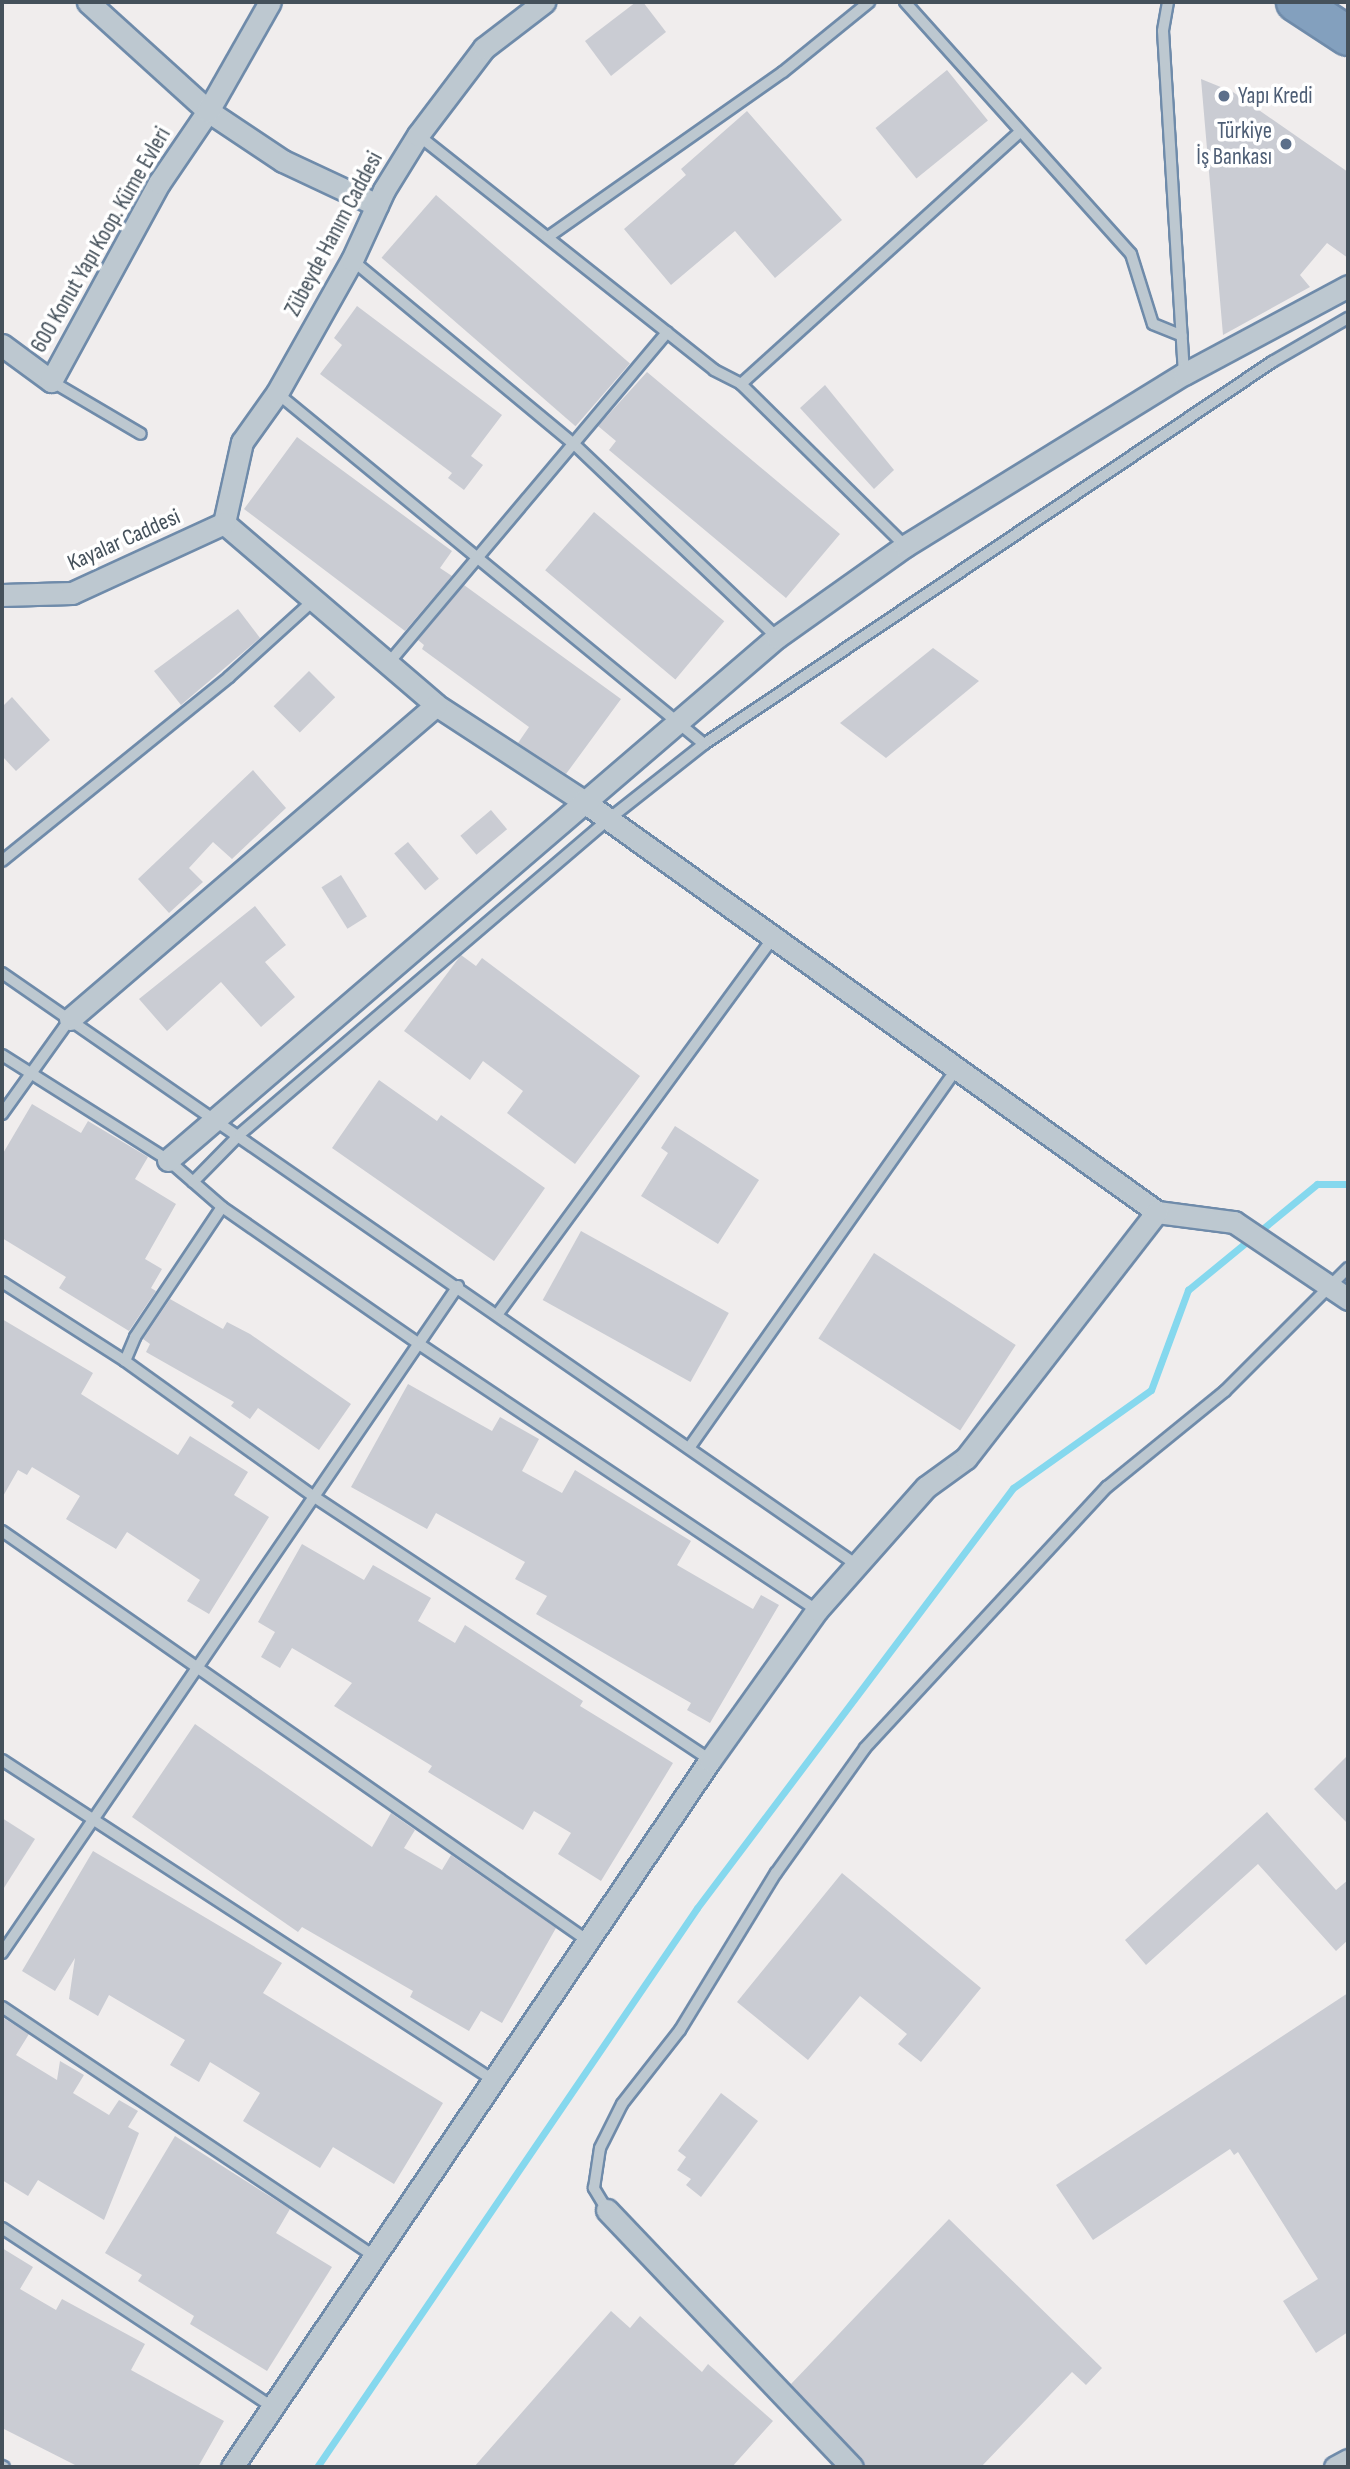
<!DOCTYPE html>
<html>
<head>
<meta charset="utf-8">
<style>
	body { margin:0 }
	#map { position:relative; width:1350px; height:2469px; overflow:hidden; background:#f0eded; font-family:"Sofia Sans Condensed",sans-serif }
	div>[style] { position:absolute }
	[style*='--x'] { left:calc(var(--x)*1px); top:calc(var(--y)*1px); width:calc(var(--w)*1px); rotate:calc(var(--a)*1deg) }
	.stream>* { height:7px; margin:-3.5px; padding:0 3.5px; transform-origin:3.5px; border-radius:3.5px; background:#85d8ee }
	.building>* { inset:0; background:#caccd3; transform-origin:0 0 }
	.roads { filter:drop-shadow(2px 0 #6f8baa) drop-shadow(-2px 0 #6f8baa) drop-shadow(0 2px #6f8baa) drop-shadow(0 -2px #6f8baa) }
	.lane>* { height:10px; margin:-5px; padding:0 5px; transform-origin:5px; border-radius:5px; background:#bdc8d0 }
	.street>* { height:21px; margin:-10.5px; padding:0 10.5px; transform-origin:10.5px; border-radius:10.5px; background:#bdc8d0 }
	.highway>* { height:38px; margin:-19px; padding:0 19px; transform-origin:19px; border-radius:19px; background:#83a0be }
	.dots>* { width:19px; height:19px; translate:-50% -50%; box-sizing:border-box; border:4px solid #fff; border-radius:50% }
	span { translate:-50% -50%; white-space:nowrap; text-align:center; line-height:1.15; -webkit-text-stroke:7px #fff; paint-order:stroke }
	.service-label { font-size:23px; color:#4e5e75 }
	.left { translate:0 -50%; text-align:left }
	.right { translate:-100% -50%; text-align:right }
	.street-label { font-size:23px; color:#45515b }
	.frame { position:absolute; inset:0; border:4px solid #45515b; pointer-events:none }
</style>
</head>
<body>
<div id="map">
	<div class="stream">
		<i style="--x:317;--y:2467;--w:676;--a:-55.79"></i>
		<i style="--x:697;--y:1908;--w:526;--a:-53.04"></i>
		<i style="--x:1013;--y:1488;--w:169;--a:-35.4"></i>
		<i style="--x:1151;--y:1390;--w:107;--a:-69.7"></i>
		<i style="--x:1188;--y:1290;--w:167;--a:-39.4"></i>
		<i style="--x:1317;--y:1184;--w:31;--a:0"></i>
	</div>
	<div class="building">
		<i style="clip-path:polygon(636px 2px,643px 2px,666px 32px,611px 76px,585px 41px)"></i>
		<i style="left:947px;top:70px;width:65px;height:92px;rotate:51deg"></i>
		<i style="clip-path:polygon(1201px 79px,1233px 92px,1348px 172px,1348px 258px,1327px 243px,1300px 275px,1310px 287px,1223px 335px)"></i>
		<i style="clip-path:polygon(747px 111px,842px 220px,775px 278px,735px 231px,671px 285px,624px 229px,686px 175px,681px 169px)"></i>
		<i style="left:436px;top:195px;width:257px;height:83px;rotate:41deg"></i>
		<i style="clip-path:polygon(357px 306px,502px 415px,471px 456px,483px 465px,464px 490px,448px 478px,452px 473px,320px 374px,342px 345px,334px 338px)"></i>
		<i style="clip-path:polygon(647px 372px,840px 534px,786px 598px,609px 450px,616px 441px,598px 426px)"></i>
		<i style="clip-path:polygon(825px 385px,894px 470px,874px 489px,800px 408px)"></i>
		<i style="clip-path:polygon(297px 437px,452px 551px,440px 568px,452px 576px,405px 631px,244px 509px)"></i>
		<i style="left:594px;top:512px;width:170px;height:76px;rotate:40deg"></i>
		<i style="clip-path:polygon(464px 585px,621px 699px,566px 774px,518px 743px,529px 727px,422px 649px,424px 645px,418px 640px)"></i>
		<i style="clip-path:polygon(238px 609px,260px 638px,181px 705px,154px 671px)"></i>
		<i style="clip-path:polygon(933px 648px,979px 681px,886px 758px,840px 723px)"></i>
		<i style="left:309px;top:671px;width:37px;height:50px;rotate:45deg"></i>
		<i style="clip-path:polygon(12px 697px,50px 740px,16px 771px,2px 756px,2px 707px)"></i>
		<i style="clip-path:polygon(253px 770px,286px 808px,232px 859px,213px 842px,189px 868px,203px 882px,169px 913px,138px 879px)"></i>
		<i style="left:491px;top:810px;width:25px;height:40px;rotate:50deg"></i>
		<i style="left:408px;top:842px;width:48px;height:18px;rotate:50deg"></i>
		<i style="left:341px;top:875px;width:49px;height:23px;rotate:58deg"></i>
		<i style="clip-path:polygon(255px 906px,286px 945px,265px 962px,295px 997px,261px 1027px,221px 982px,167px 1031px,139px 999px)"></i>
		<i style="clip-path:polygon(461px 955px,476px 966px,482px 958px,640px 1076px,575px 1164px,507px 1113px,523px 1091px,483px 1061px,470px 1080px,404px 1031px)"></i>
		<i style="clip-path:polygon(379px 1080px,437px 1121px,441px 1115px,545px 1188px,494px 1261px,332px 1148px)"></i>
		<i style="clip-path:polygon(32px 1104px,81px 1133px,88px 1121px,148px 1157px,135px 1179px,176px 1204px,145px 1259px,162px 1269px,151px 1288px,156px 1291px,129px 1331px,59px 1288px,66px 1277px,2px 1238px,2px 1155px)"></i>
		<i style="clip-path:polygon(675px 1126px,759px 1180px,718px 1244px,641px 1196px,668px 1153px,661px 1148px)"></i>
		<i style="left:581px;top:1231px;width:169px;height:79px;rotate:29deg"></i>
		<i style="left:874px;top:1253px;width:169px;height:102px;rotate:33deg"></i>
		<i style="clip-path:polygon(170px 1299px,223px 1329px,227px 1322px,250px 1334px,351px 1404px,319px 1450px,258px 1408px,250px 1419px,231px 1406px,234px 1402px,146px 1352px,150px 1344px,143px 1339px)"></i>
		<i style="clip-path:polygon(2px 1319px,93px 1373px,81px 1394px,178px 1455px,190px 1436px,248px 1472px,234px 1495px,269px 1517px,209px 1614px,187px 1601px,200px 1580px,127px 1532px,116px 1549px,66px 1519px,80px 1496px,32px 1467px,27px 1475px,18px 1470px,2px 1498px)"></i>
		<i style="clip-path:polygon(408px 1384px,492px 1431px,500px 1417px,539px 1439px,522px 1471px,562px 1493px,575px 1470px,691px 1541px,677px 1565px,753px 1609px,761px 1595px,779px 1605px,710px 1723px,687px 1710px,691px 1703px,536px 1614px,547px 1596px,515px 1579px,525px 1562px,436px 1513px,427px 1529px,351px 1487px)"></i>
		<i style="clip-path:polygon(302px 1544px,364px 1580px,373px 1565px,431px 1598px,418px 1621px,455px 1643px,465px 1625px,583px 1701px,580px 1706px,673px 1763px,601px 1881px,558px 1854px,571px 1833px,534px 1811px,523px 1830px,428px 1772px,432px 1766px,334px 1706px,352px 1683px,292px 1648px,280px 1668px,261px 1657px,275px 1632px,258px 1622px)"></i>
		<i style="clip-path:polygon(195px 1724px,372px 1847px,391px 1813px,415px 1830px,404px 1848px,442px 1870px,451px 1855px,556px 1928px,502px 2023px,481px 2011px,469px 2031px,410px 1997px,413px 1991px,302px 1927px,298px 1932px,132px 1817px)"></i>
		<i style="clip-path:polygon(1348px 1755px,1348px 1824px,1314px 1789px)"></i>
		<i style="clip-path:polygon(1267px 1812px,1336px 1890px,1348px 1880px,1348px 1940px,1336px 1951px,1258px 1864px,1146px 1965px,1125px 1940px)"></i>
		<i style="clip-path:polygon(2px 1818px,35px 1839px,2px 1891px)"></i>
		<i style="clip-path:polygon(93px 1851px,282px 1963px,263px 1993px,443px 2103px,394px 2184px,333px 2147px,320px 2168px,243px 2121px,260px 2093px,210px 2062px,199px 2082px,170px 2065px,185px 2040px,109px 1995px,98px 2016px,69px 1999px,75px 1958px,55px 1991px,22px 1971px)"></i>
		<i style="clip-path:polygon(842px 1873px,981px 1988px,921px 2062px,898px 2044px,907px 2034px,860px 1996px,808px 2060px,737px 2002px)"></i>
		<i style="clip-path:polygon(1348px 1993px,1348px 2332px,1316px 2353px,1283px 2301px,1318px 2279px,1238px 2152px,1234px 2155px,1230px 2149px,1093px 2240px,1056px 2185px)"></i>
		<i style="clip-path:polygon(2px 2017px,29px 2034px,16px 2055px,57px 2080px,60px 2061px,84px 2075px,73px 2093px,109px 2115px,119px 2100px,138px 2111px,128px 2127px,139px 2133px,104px 2220px,38px 2180px,28px 2196px,2px 2180px)"></i>
		<i style="clip-path:polygon(721px 2093px,758px 2121px,701px 2197px,686px 2185px,691px 2179px,677px 2170px,686px 2157px,678px 2151px)"></i>
		<i style="clip-path:polygon(175px 2136px,290px 2209px,276px 2233px,332px 2267px,267px 2371px,190px 2324px,194px 2316px,138px 2281px,142px 2275px,105px 2253px)"></i>
		<i style="clip-path:polygon(949px 2219px,1102px 2368px,1086px 2385px,1072px 2372px,981px 2467px,867px 2467px,791px 2384px)"></i>
		<i style="clip-path:polygon(2px 2248px,33px 2267px,20px 2289px,56px 2310px,62px 2299px,145px 2344px,131px 2370px,224px 2421px,198px 2467px,79px 2467px,2px 2428px)"></i>
		<i style="clip-path:polygon(611px 2311px,630px 2328px,640px 2316px,702px 2372px,708px 2364px,773px 2421px,732px 2467px,474px 2467px)"></i>
	</div>
	<div class="roads">
		<div class="lane">
			<i style="--x:905;--y:2;--w:338;--a:48.1"></i>
			<i style="--x:1131;--y:254;--w:73;--a:72.6"></i>
			<i style="--x:1153;--y:324;--w:31;--a:22"></i>
			<i style="--x:1168;--y:2;--w:29;--a:100"></i>
			<i style="--x:1163;--y:31;--w:344;--a:86.5"></i>
			<i style="--x:418;--y:135;--w:378;--a:38.4"></i>
			<i style="--x:714;--y:370;--w:30;--a:27"></i>
			<i style="--x:741;--y:384;--w:231;--a:44.6"></i>
			<i style="--x:548;--y:237;--w:287;--a:-35.1"></i>
			<i style="--x:783;--y:72;--w:111;--a:-39.1"></i>
			<i style="--x:352;--y:260;--w:288;--a:39.7"></i>
			<i style="--x:574;--y:444;--w:280;--a:43.6"></i>
			<i style="--x:51;--y:381;--w:104;--a:30.5"></i>
			<i style="--x:741;--y:384;--w:376;--a:-42.1"></i>
			<i style="--x:277;--y:393;--w:553;--a:39.42"></i>
			<i style="--x:387;--y:665;--w:435;--a:-49.9"></i>
			<i style="--x:2;--y:861;--w:292;--a:-39"></i>
			<i style="--x:229;--y:677;--w:115;--a:-42.2"></i>
			<i style="--x:2;--y:973;--w:1040;--a:34.7"></i>
			<i style="--x:2;--y:1055;--w:196;--a:32.3"></i>
			<i style="--x:168;--y:1160;--w:72;--a:41"></i>
			<i style="--x:222;--y:1207;--w:240;--a:34.8"></i>
			<i style="--x:419;--y:1344;--w:479;--a:33.8"></i>
			<i style="--x:2;--y:1114;--w:117;--a:-54.4"></i>
			<i style="--x:193;--y:1182;--w:67;--a:-45.6"></i>
			<i style="--x:240;--y:1134;--w:485;--a:-40.5"></i>
			<i style="--x:609;--y:819;--w:121;--a:-38.3"></i>
			<i style="--x:704;--y:744;--w:685;--a:-33.92"></i>
			<i style="--x:1272;--y:362;--w:88;--a:-30.1"></i>
			<i style="--x:2;--y:1282;--w:146;--a:32.7"></i>
			<i style="--x:125;--y:1361;--w:231;--a:35.7"></i>
			<i style="--x:313;--y:1496;--w:477;--a:33.6"></i>
			<i style="--x:497;--y:1315;--w:466;--a:-53.8"></i>
			<i style="--x:125;--y:1361;--w:26;--a:-67"></i>
			<i style="--x:135;--y:1337;--w:156;--a:-56.2"></i>
			<i style="--x:689;--y:1448;--w:464;--a:-54.8"></i>
			<i style="--x:2;--y:1531;--w:715;--a:34.98"></i>
			<i style="--x:2;--y:1760;--w:586;--a:33.09"></i>
			<i style="--x:2;--y:1953;--w:808;--a:-55.64"></i>
			<i style="--x:2;--y:2007;--w:446;--a:33.8"></i>
			<i style="--x:607;--y:2210;--w:26;--a:-121"></i>
			<i style="--x:594;--y:2188;--w:40;--a:-81.5"></i>
			<i style="--x:600;--y:2148;--w:49;--a:-63.4"></i>
			<i style="--x:622;--y:2104;--w:94;--a:-51.9"></i>
			<i style="--x:680;--y:2030;--w:184;--a:-58.6"></i>
			<i style="--x:776;--y:1873;--w:153;--a:-54.5"></i>
			<i style="--x:865;--y:1748;--w:356;--a:-47.2"></i>
			<i style="--x:1107;--y:1487;--w:152;--a:-39.1"></i>
			<i style="--x:1225;--y:1391;--w:174;--a:-45"></i>
			<i style="--x:2;--y:2228;--w:324;--a:33.5"></i>
			<i style="--x:2;--y:2466;--w:2;--a:27"></i>
		</div>
		<div class="street">
			<i style="--x:88;--y:2;--w:162;--a:42.2"></i>
			<i style="--x:208;--y:111;--w:90;--a:33.7"></i>
			<i style="--x:283;--y:161;--w:104;--a:25.1"></i>
			<i style="--x:2;--y:345;--w:61;--a:36.3"></i>
			<i style="--x:51;--y:381;--w:226;--a:-61.4"></i>
			<i style="--x:159;--y:183;--w:87;--a:-55.8"></i>
			<i style="--x:208;--y:111;--w:125;--a:-60.4"></i>
			<i style="--x:224;--y:523;--w:279;--a:40.6"></i>
			<i style="--x:436;--y:705;--w:176;--a:33.1"></i>
			<i style="--x:583;--y:801;--w:706;--a:35.6"></i>
			<i style="--x:1157;--y:1212;--w:78;--a:7.4"></i>
			<i style="--x:1234;--y:1222;--w:138;--a:34"></i>
			<i style="--x:224;--y:523;--w:83;--a:-77.5"></i>
			<i style="--x:242;--y:442;--w:60;--a:-54.5"></i>
			<i style="--x:277;--y:393;--w:153;--a:-60.6"></i>
			<i style="--x:352;--y:260;--w:77;--a:-65.4"></i>
			<i style="--x:384;--y:190;--w:65;--a:-58.3"></i>
			<i style="--x:418;--y:135;--w:109;--a:-52.8"></i>
			<i style="--x:484;--y:48;--w:76;--a:-37.5"></i>
			<i style="--x:2;--y:595;--w:70;--a:-1.6"></i>
			<i style="--x:72;--y:593;--w:167;--a:-24.7"></i>
			<i style="--x:70;--y:1019;--w:482;--a:-40.6"></i>
			<i style="--x:168;--y:1160;--w:803;--a:-40.66"></i>
			<i style="--x:777;--y:637;--w:157;--a:-35.4"></i>
			<i style="--x:905;--y:546;--w:328;--a:-31.7"></i>
			<i style="--x:1184;--y:374;--w:186;--a:-28.2"></i>
			<i style="--x:607;--y:2210;--w:355;--a:46.4"></i>
			<i style="--x:232;--y:2467;--w:853;--a:-55.94"></i>
			<i style="--x:710;--y:1760;--w:184;--a:-54.5"></i>
			<i style="--x:817;--y:1610;--w:164;--a:-48.5"></i>
			<i style="--x:926;--y:1487;--w:49;--a:-35.9"></i>
			<i style="--x:966;--y:1458;--w:311;--a:-52.2"></i>
			<i style="--x:1335;--y:2467;--w:15;--a:-28"></i>
		</div>
		<div class="highway">
			<i style="--x:1296;--y:2;--w:62;--a:33.2"></i>
		</div>
	</div>
	<div class="dots">
		<i style="left:1224px;top:96px;background:#5c6f8a"></i>
		<i style="left:1286px;top:144px;background:#5c6f8a"></i>
	</div>
	<div class="service-label">
		<span class="left" style="left:1238px;top:96px">Yapı Kredi</span>
		<span class="right" style="left:1272px;top:144px">Türkiye<br>İş Bankası</span>
	</div>
	<div class="street-label">
		<span style="left:334px;top:234px;rotate:-62deg">Zübeyde Hanım Caddesi</span>
		<span style="left:101px;top:240px;rotate:-60deg">600 Konut Yapı Koop. Küme Evleri</span>
		<span style="left:124px;top:540px;rotate:-24deg">Kayalar Caddesi</span>
	</div>
	<div class="frame"></div>
</div>
</body>
</html>
